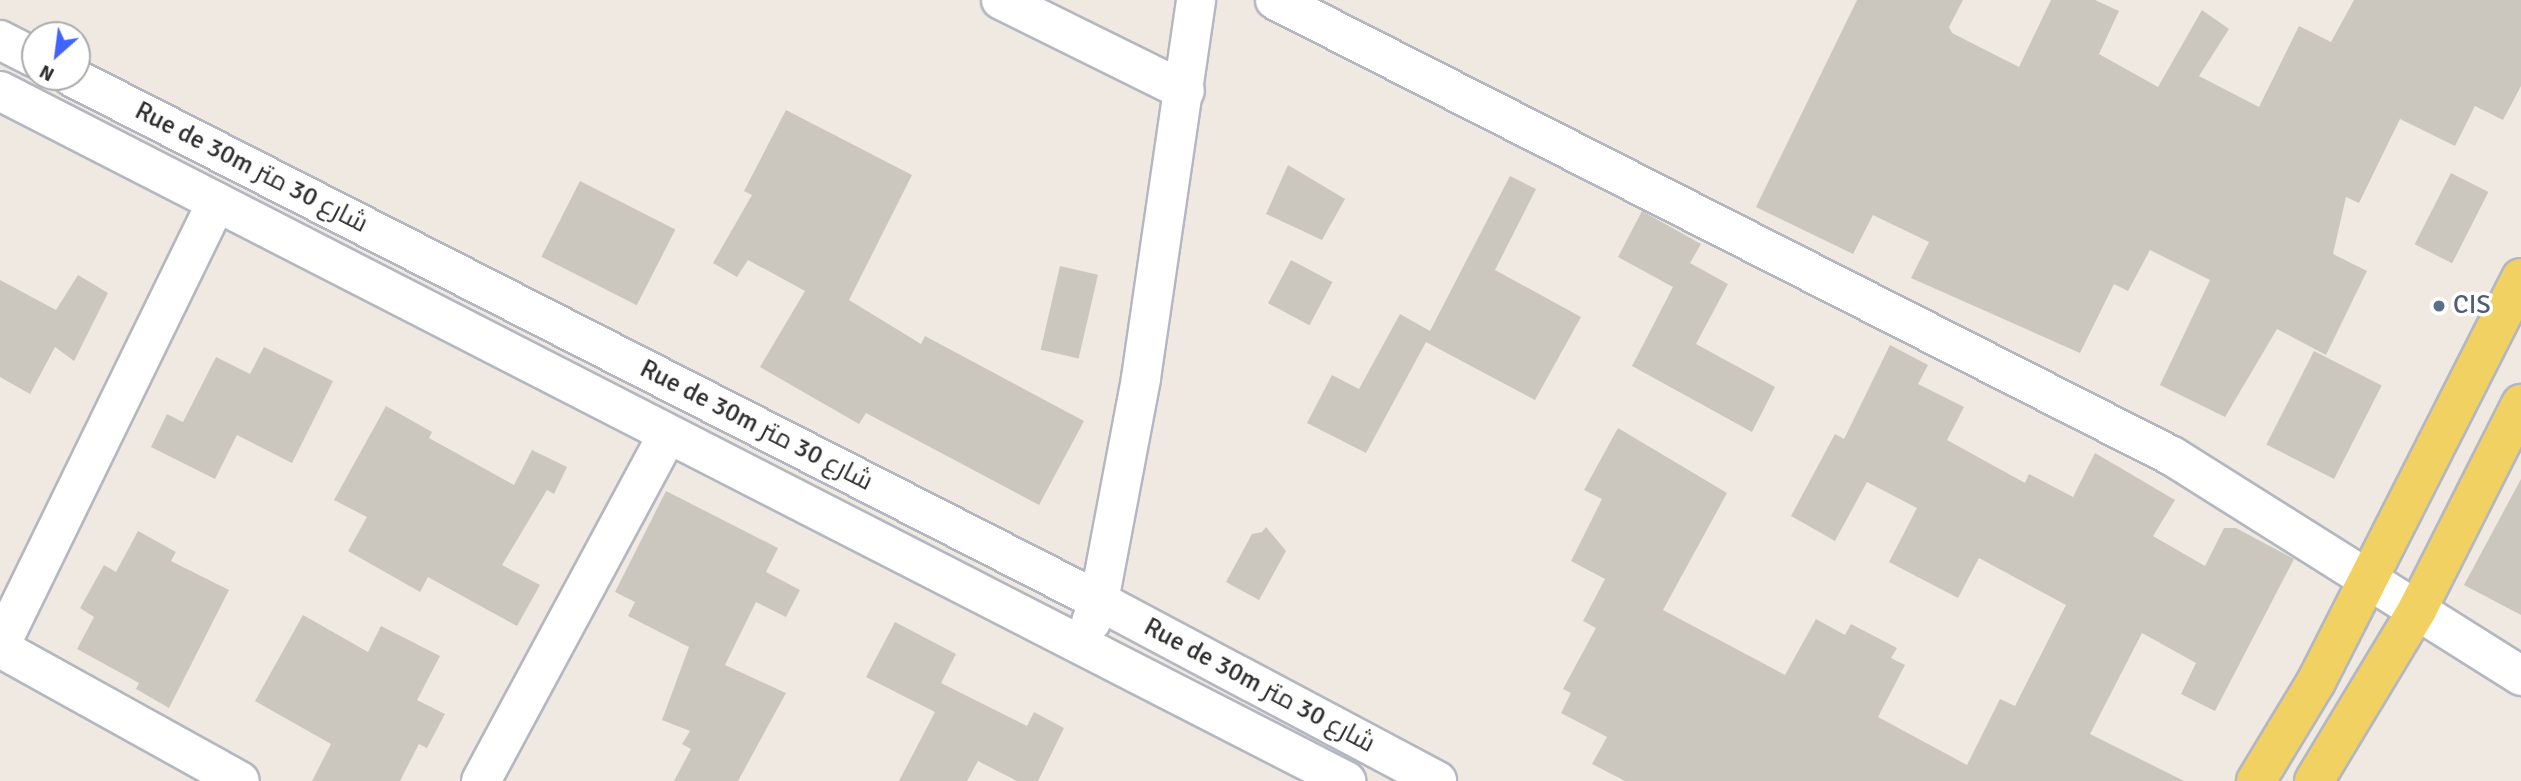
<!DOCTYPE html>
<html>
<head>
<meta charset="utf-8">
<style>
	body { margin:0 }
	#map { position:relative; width:2521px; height:781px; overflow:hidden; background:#efe9e1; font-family:Signika,Cairo,sans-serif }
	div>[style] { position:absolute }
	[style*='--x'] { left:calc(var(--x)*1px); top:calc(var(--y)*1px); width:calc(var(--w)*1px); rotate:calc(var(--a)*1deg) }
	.building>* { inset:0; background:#cbc7bf; transform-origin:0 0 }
	.roads { filter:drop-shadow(2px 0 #b4b7c1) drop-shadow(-2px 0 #b4b7c1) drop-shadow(0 2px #b4b7c1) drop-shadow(0 -2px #b4b7c1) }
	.minor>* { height:38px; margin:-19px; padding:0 19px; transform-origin:19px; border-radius:19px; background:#fff }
	.major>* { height:38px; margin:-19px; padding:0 19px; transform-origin:19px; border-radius:19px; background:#f2d163 }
	.dots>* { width:19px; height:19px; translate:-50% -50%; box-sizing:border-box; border:4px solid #fff; border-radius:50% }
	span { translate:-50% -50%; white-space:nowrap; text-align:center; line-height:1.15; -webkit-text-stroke:7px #fff; paint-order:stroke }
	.street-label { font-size:26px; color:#2e2e2e }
	.service-label { font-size:26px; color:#4e5e75 }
	.left { translate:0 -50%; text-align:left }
	.north { position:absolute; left:21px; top:21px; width:70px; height:70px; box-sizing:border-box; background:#fff; border:2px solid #ababab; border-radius:50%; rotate:208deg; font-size:19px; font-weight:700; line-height:28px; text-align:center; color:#2e2e2e }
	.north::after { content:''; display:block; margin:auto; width:24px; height:32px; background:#4264fb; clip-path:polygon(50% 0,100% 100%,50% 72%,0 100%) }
</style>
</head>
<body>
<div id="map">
	<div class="building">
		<i style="clip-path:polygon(1857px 0,1963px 0,1949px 27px,1952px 33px,2019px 67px,2051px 0,2095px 0,2119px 11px,2099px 54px,2158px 87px,2202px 10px,2229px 29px,2199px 76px,2259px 107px,2299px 26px,2331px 42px,2354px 0,2521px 0,2521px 86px,2503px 120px,2475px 106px,2455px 146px,2400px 119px,2359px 203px,2346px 197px,2333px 254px,2367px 271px,2326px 355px,2277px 329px,2225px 417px,2160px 385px,2210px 280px,2150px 250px,2128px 291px,2114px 284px,2080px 353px,1911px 278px,1929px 242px,1873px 215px,1853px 254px,1756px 207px)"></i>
		<i style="clip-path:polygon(786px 110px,912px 175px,849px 300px,921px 344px,925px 336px,1084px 421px,1039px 505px,866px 413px,859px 424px,760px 367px,805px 291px,748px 260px,737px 277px,713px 263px,752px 195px,744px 191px)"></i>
		<i style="clip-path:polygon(1288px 165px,1345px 199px,1322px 240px,1266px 214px)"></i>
		<i style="left:2451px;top:173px;width:42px;height:80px;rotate:27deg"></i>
		<i style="clip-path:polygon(1510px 176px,1536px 189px,1495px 270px,1581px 317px,1535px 400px,1426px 342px,1366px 453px,1307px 423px,1332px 375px,1359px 389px,1400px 314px,1430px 331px)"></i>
		<i style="left:580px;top:181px;width:107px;height:85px;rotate:27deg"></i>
		<i style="clip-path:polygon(1642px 211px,1701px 244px,1690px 263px,1728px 284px,1696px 344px,1775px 387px,1752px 432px,1632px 366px,1673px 287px,1618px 257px)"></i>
		<i style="left:1291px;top:260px;width:47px;height:49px;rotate:28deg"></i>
		<i style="left:1060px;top:266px;width:39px;height:86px;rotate:13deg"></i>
		<i style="clip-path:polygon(78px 275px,108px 293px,74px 361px,55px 347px,30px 394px,0 377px,0 280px,56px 310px)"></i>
		<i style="clip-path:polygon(1890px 345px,1928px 365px,1918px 384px,1964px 407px,1947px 440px,2025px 483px,2029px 474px,2073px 497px,2095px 453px,2175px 500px,2153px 536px,2205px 566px,2224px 528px,2236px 528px,2294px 559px,2215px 711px,2181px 694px,2196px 663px,2142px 633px,2090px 734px,2184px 781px,1625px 781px,1592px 764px,1607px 737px,1561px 713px,1571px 693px,1563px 689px,1596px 628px,1583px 621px,1605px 579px,1571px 561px,1602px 499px,1584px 490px,1618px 428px,1727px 493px,1663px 610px,1785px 675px,1816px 619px,1845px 635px,1851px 624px,1897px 648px,1891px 658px,1905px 665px,1878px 717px,1967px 765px,2000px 699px,2015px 706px,2066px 605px,1979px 558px,1958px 598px,1889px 562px,1917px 508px,1867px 482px,1835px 541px,1791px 516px,1835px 434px,1844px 439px)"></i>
		<i style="clip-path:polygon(264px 347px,333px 381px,292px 463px,237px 435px,215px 479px,151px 447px,167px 414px,183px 422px,216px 357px,250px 374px)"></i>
		<i style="left:2314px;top:351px;width:76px;height:105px;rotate:27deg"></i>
		<i style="clip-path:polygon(386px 406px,432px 432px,429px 438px,514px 485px,532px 450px,567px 467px,554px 494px,547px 490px,502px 565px,540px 585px,517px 626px,428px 577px,420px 592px,348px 551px,367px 517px,334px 500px)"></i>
		<i style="clip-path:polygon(2521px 479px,2521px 615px,2464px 585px)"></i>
		<i style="clip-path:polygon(666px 491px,778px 548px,766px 572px,800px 590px,786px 617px,756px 602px,725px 665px,786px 693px,738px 781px,674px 781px,691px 749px,682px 744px,690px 731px,662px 720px,689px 647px,628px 616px,635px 602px,615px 592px)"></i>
		<i style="clip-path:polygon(1266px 527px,1286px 551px,1259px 600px,1226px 582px,1252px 534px,1262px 532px)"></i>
		<i style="clip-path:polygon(138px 531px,176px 552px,171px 561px,229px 590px,169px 708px,136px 689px,139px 683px,77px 649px,94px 617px,80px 608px,104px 565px,116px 572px)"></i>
		<i style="clip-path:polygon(303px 615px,368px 652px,381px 626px,440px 656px,417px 700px,445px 714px,427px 748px,419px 744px,400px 781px,312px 781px,331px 744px,255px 701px)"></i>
		<i style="clip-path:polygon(895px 622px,956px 654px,941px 683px,1027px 726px,1034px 712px,1064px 728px,1038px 781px,1017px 781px,978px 761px,967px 781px,899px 781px,935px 712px,866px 677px)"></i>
	</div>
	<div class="roads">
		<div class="minor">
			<i style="--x:1001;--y:0;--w:205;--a:26.3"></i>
			<i style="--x:1275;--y:0;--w:1006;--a:26.95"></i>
			<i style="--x:2172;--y:456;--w:413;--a:32.2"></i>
			<i style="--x:0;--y:40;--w:39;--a:27"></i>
			<i style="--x:72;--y:77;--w:1153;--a:27.03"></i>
			<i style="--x:1099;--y:601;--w:383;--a:28"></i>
			<i style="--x:0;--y:91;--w:1513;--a:27.14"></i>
			<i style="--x:1091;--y:622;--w:22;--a:-69"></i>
			<i style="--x:1099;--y:601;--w:227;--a:-79.3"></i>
			<i style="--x:1141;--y:378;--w:382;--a:-81.7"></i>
			<i style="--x:0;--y:646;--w:494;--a:-64"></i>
			<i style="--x:0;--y:648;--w:274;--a:29"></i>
			<i style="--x:481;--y:781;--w:393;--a:-61.7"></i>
		</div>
		<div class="major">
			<i style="--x:2256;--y:781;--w:116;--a:-58.8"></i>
			<i style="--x:2316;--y:682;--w:453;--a:-63.1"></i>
			<i style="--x:2314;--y:781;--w:200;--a:-58.9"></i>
			<i style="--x:2417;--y:610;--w:231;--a:-63.2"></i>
		</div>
	</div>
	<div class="dots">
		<i style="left:2439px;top:306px;background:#5c6f8a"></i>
	</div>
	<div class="street-label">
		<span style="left:251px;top:168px;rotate:27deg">Rue de 30m شارع 30 متر</span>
		<span style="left:756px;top:426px;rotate:27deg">Rue de 30m شارع 30 متر</span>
		<span style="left:1259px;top:686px;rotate:28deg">Rue de 30m شارع 30 متر</span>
	</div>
	<div class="service-label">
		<span class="left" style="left:2453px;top:306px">CIS</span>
	</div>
	<div class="north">N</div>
</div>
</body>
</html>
